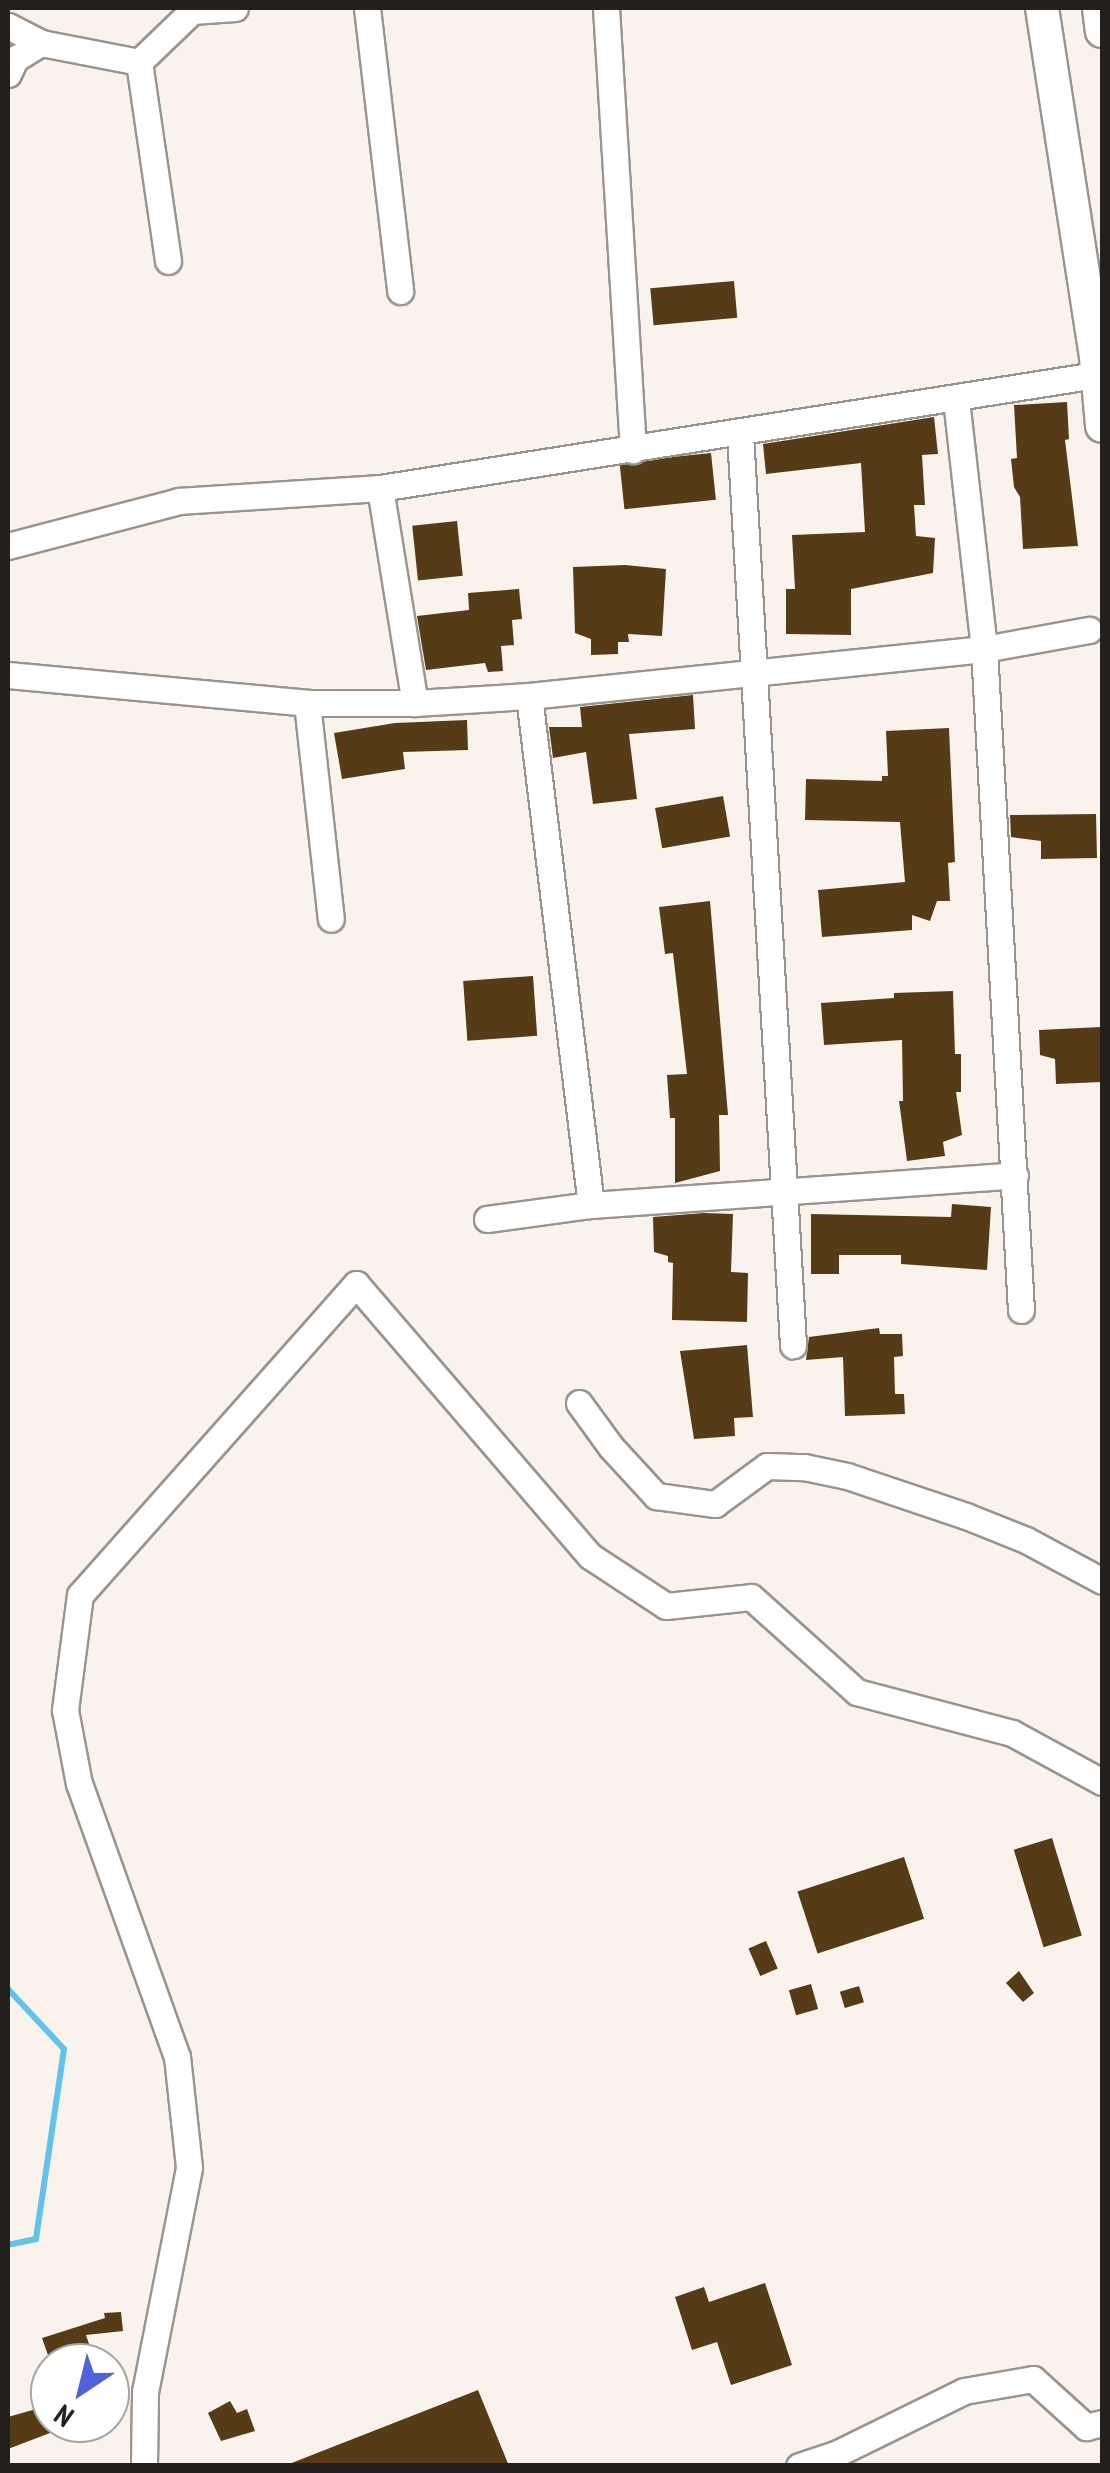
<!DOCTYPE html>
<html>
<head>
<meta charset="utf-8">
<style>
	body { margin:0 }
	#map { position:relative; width:1110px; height:2473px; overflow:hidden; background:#faf3ed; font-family:"PT Sans Narrow",sans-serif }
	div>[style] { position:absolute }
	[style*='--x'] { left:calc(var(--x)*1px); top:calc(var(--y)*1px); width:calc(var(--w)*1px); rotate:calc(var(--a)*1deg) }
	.stream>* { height:6px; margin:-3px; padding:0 3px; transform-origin:3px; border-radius:3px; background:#63c2ea }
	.building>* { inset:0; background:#553b16; transform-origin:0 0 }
	.roads { filter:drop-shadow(2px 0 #9b948e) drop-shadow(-2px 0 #9b948e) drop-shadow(0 2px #9b948e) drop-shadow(0 -2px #9b948e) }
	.minor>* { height:25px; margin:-12.5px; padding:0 12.5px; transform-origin:12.5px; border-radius:12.5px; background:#fff }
	.tertiary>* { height:32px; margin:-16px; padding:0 16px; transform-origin:16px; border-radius:16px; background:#fff }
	span { translate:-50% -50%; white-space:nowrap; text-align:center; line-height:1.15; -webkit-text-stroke:10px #fff; paint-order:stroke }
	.frame { position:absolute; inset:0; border:10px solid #221f1d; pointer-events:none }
	.north { position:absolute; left:30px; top:2343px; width:100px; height:100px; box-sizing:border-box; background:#fff; border:2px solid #a7a5a5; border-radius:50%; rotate:215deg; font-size:28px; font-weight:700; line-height:40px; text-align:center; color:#221f1d }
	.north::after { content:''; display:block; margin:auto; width:35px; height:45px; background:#4e63d8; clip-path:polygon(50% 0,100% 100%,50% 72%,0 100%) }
</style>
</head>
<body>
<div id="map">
	<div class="stream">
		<i style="--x:8;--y:1989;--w:82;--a:47"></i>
		<i style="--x:64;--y:2049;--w:192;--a:98.4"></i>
		<i style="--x:36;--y:2239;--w:29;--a:168"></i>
	</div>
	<div class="building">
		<i style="left:734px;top:281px;width:37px;height:84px;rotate:85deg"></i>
		<i style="clip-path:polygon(1067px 402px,1069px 439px,1065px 440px,1078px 546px,1023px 549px,1020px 497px,1014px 487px,1011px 459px,1017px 458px,1014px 405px)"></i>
		<i style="clip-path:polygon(934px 417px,938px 454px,922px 455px,925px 505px,914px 505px,916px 536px,935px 538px,933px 573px,851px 589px,851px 635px,786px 634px,786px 589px,795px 589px,792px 535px,865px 532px,861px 463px,766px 474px,763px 444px)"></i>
		<i style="left:711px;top:453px;width:47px;height:92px;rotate:84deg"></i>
		<i style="left:457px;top:521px;width:55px;height:45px;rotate:84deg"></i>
		<i style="clip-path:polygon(625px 565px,666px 569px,662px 636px,628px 634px,629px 642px,618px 642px,618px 654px,591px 655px,591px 639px,575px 633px,573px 567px)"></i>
		<i style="clip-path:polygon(519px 589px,522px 619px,512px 620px,514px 645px,501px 646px,503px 671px,488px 672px,485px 663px,426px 670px,417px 616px,469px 610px,468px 593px)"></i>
		<i style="clip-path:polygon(693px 695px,695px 729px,629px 734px,637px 799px,593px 804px,586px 752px,553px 758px,549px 727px,582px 727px,580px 707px)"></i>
		<i style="clip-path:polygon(467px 720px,468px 750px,403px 752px,405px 769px,342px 779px,334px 733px,395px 723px)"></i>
		<i style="clip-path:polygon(949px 728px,955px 862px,948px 863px,950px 901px,937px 901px,930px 921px,912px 915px,912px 930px,822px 937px,818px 890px,905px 882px,900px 822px,805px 820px,806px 779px,882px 781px,882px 776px,888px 776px,886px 731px)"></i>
		<i style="left:723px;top:796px;width:41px;height:69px;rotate:80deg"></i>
		<i style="clip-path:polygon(1096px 814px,1097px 858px,1041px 859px,1041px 841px,1011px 837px,1010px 815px)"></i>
		<i style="clip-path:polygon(710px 901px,728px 1115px,719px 1115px,720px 1171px,675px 1183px,675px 1118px,670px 1118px,667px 1075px,687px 1074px,673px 953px,665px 954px,659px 907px)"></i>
		<i style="left:533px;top:976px;width:60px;height:70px;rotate:86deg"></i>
		<i style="clip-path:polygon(953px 991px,955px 1054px,961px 1054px,961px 1092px,956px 1092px,962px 1135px,943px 1142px,945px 1156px,907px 1161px,899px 1101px,903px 1101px,902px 1040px,824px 1045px,821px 1003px,894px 998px,894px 993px)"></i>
		<i style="clip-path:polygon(1101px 1027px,1102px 1082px,1056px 1084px,1055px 1059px,1040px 1055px,1039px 1030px)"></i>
		<i style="clip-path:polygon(952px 1204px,991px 1207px,987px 1270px,901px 1264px,901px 1255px,839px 1255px,839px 1274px,811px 1274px,811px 1214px,951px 1217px)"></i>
		<i style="clip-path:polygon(704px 1213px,733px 1214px,731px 1272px,748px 1273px,747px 1322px,672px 1320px,673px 1263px,668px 1262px,668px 1256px,654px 1252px,653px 1217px)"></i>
		<i style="clip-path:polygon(879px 1328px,880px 1334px,902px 1334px,903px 1356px,894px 1357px,895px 1394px,904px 1394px,905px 1414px,845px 1416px,843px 1357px,806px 1360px,809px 1337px)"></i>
		<i style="clip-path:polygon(747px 1345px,753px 1417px,734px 1418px,735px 1436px,694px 1439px,680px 1351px)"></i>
		<i style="left:1052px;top:1838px;width:102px;height:40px;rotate:73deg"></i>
		<i style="left:904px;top:1857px;width:65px;height:112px;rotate:72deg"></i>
		<i style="left:766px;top:1941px;width:30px;height:19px;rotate:67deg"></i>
		<i style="clip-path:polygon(1019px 1971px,1034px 1993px,1023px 2002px,1006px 1983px)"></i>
		<i style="left:811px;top:1984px;width:26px;height:23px;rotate:74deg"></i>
		<i style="left:859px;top:1986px;width:17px;height:20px;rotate:73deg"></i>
		<i style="clip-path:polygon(765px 2283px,792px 2365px,731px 2385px,717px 2342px,692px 2350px,675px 2297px,704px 2287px,709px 2302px)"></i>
		<i style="clip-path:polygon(121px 2312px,123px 2331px,86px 2335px,91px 2350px,50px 2361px,42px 2338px,105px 2318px,104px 2313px)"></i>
		<i style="clip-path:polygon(478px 2390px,509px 2466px,289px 2466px,289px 2464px)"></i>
		<i style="clip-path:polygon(230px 2401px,237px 2413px,247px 2409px,255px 2431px,221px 2441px,208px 2413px)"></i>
		<i style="clip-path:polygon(50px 2405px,50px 2433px,8px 2449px,8px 2417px)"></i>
	</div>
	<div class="roads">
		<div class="minor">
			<i style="--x:367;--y:8;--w:285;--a:83.3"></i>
			<i style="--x:606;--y:8;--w:443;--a:86.5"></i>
			<i style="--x:8;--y:26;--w:37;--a:27"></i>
			<i style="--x:139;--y:62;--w:201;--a:81.7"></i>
			<i style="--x:8;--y:74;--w:17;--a:-65"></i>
			<i style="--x:15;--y:59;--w:31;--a:-32"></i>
			<i style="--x:41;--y:43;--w:100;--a:11"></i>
			<i style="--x:139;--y:62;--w:74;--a:-43.9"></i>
			<i style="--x:192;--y:11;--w:43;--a:-4"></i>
			<i style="--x:956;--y:399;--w:252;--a:83.6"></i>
			<i style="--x:984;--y:649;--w:662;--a:86.8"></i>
			<i style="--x:740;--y:434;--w:913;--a:86.67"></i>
			<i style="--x:380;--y:488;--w:218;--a:80.8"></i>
			<i style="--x:8;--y:546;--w:177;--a:-14.7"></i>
			<i style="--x:179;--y:501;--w:201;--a:-3.7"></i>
			<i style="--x:380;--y:488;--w:731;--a:-8.97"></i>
			<i style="--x:8;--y:675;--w:300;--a:5.3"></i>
			<i style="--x:307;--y:703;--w:108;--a:0"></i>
			<i style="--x:415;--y:703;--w:114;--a:-3.5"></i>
			<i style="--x:529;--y:696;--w:457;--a:-5.9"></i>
			<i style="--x:984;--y:649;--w:107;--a:-10.3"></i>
			<i style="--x:529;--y:696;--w:513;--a:83.06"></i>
			<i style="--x:307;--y:703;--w:217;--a:83.7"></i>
			<i style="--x:487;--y:1219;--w:105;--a:-7.7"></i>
			<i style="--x:591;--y:1205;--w:425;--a:-4"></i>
			<i style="--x:579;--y:1403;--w:54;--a:54"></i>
			<i style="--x:611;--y:1447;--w:67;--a:47.4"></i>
			<i style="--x:656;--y:1496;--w:60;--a:7.7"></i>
			<i style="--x:715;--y:1504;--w:64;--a:-36.2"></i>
			<i style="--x:767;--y:1466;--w:37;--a:2"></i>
			<i style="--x:804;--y:1467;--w:44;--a:11.8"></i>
			<i style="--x:847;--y:1476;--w:126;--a:18.6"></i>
			<i style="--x:966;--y:1516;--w:65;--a:21.8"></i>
			<i style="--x:1026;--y:1540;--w:86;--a:28.3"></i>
			<i style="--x:144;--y:2466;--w:74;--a:-89.2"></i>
			<i style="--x:145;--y:2392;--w:229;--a:-78.9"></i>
			<i style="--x:189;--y:2167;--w:111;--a:-96.2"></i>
			<i style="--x:177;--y:2057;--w:290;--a:-109.7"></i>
			<i style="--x:79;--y:1784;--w:75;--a:-100.7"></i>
			<i style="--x:65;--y:1710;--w:116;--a:-82.6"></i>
			<i style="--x:80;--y:1595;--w:416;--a:-48.4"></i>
			<i style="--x:356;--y:1284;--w:359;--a:49.3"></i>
			<i style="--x:590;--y:1556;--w:91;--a:33.3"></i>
			<i style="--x:666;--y:1606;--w:85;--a:-6"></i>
			<i style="--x:751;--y:1597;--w:142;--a:41.9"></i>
			<i style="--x:857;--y:1692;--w:160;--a:14.8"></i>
			<i style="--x:1012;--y:1733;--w:102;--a:28.6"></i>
			<i style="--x:799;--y:2466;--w:41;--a:-18.4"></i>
			<i style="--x:838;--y:2453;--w:140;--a:-26.2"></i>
			<i style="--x:964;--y:2391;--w:70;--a:-9.9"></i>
			<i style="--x:1033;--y:2379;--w:72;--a:42.2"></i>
			<i style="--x:1086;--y:2427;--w:16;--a:-14"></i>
		</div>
		<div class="tertiary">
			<i style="--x:1042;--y:8;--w:353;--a:81.2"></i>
			<i style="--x:1096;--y:357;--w:69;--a:85"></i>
			<i style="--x:1099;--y:8;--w:23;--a:83"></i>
		</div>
	</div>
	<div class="frame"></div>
	<div class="north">N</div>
</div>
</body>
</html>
